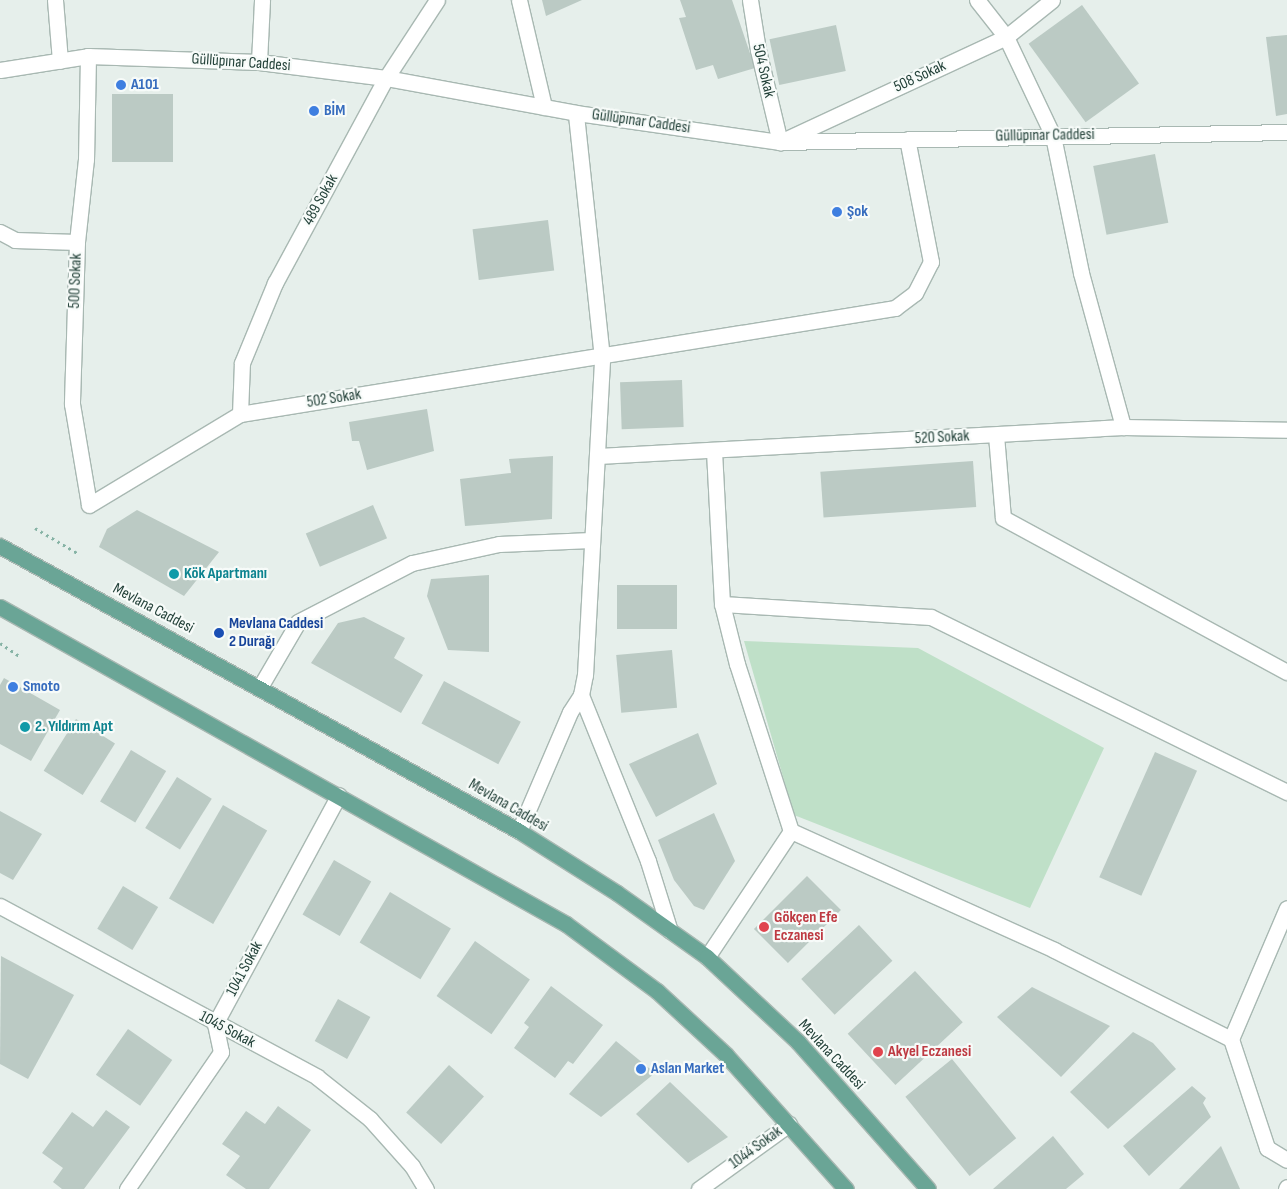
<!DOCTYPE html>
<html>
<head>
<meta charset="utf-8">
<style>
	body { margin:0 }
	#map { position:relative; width:1287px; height:1189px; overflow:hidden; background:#e6efeb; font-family:"Sofia Sans Condensed",sans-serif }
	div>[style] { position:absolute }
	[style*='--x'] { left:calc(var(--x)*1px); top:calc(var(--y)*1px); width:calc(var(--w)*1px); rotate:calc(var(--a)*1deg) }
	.green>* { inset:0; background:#bfe0c8 }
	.building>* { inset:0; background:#bbcac4; transform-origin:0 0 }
	.path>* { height:3px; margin-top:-1.5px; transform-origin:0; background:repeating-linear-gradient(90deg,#86b3a5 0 2.5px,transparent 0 6.5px) }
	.roads { filter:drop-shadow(1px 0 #a8b8b2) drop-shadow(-1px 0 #a8b8b2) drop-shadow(0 1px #a8b8b2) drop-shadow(0 -1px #a8b8b2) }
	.minor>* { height:15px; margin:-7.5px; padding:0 7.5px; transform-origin:7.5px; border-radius:7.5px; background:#fff }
	.major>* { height:15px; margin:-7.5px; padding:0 7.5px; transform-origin:7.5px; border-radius:7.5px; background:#6aa596 }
	.dots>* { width:14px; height:14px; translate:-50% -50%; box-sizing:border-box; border:2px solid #f7fbf9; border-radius:50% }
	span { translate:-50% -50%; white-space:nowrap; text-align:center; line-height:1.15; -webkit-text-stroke:4.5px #f7fbf9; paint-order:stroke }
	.street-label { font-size:16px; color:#24423a }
	.shop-label { font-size:16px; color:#366cbe; font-weight:700 }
	.left { translate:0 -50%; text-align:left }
	.culture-label { font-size:16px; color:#0d838f; font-weight:700 }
	.transit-label { font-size:16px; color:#164399; font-weight:700 }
	.health-label { font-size:16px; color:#be3a42; font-weight:700 }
</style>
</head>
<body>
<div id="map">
	<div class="green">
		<i style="clip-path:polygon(744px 641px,918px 648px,1104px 748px,1030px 908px,794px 815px)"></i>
	</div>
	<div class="building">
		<i style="clip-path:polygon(542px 0,582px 0,546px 16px)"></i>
		<i style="clip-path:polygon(680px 0,732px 0,755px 68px,718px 79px,713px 65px,696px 70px,679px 18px,686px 17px)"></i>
		<i style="left:1082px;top:5px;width:97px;height:66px;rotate:54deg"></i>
		<i style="left:836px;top:25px;width:47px;height:68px;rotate:78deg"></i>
		<i style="clip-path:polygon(1287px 35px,1287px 114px,1276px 116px,1266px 37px)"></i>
		<i style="left:112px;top:94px;width:61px;height:68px"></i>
		<i style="left:1155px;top:154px;width:70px;height:63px;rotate:79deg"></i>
		<i style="left:548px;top:220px;width:51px;height:76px;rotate:83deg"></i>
		<i style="left:682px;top:380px;width:47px;height:62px;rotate:88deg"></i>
		<i style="clip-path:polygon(427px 409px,434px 451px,367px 470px,359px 441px,352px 441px,349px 422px)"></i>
		<i style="clip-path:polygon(553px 456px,552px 519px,465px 526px,460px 479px,511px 473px,509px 459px)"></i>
		<i style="left:973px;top:461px;width:46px;height:153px;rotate:86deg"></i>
		<i style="left:373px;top:505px;width:36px;height:73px;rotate:67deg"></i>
		<i style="clip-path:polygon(137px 510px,219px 552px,184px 596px,99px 547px,107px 529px)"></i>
		<i style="clip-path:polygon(489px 575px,489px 652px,448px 650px,427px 596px,431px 579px)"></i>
		<i style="left:677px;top:585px;width:44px;height:60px;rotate:90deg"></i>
		<i style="clip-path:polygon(364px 617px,405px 638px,394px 658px,423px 675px,401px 713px,311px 663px,338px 623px)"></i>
		<i style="left:672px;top:650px;width:58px;height:56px;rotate:85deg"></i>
		<i style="clip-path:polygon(4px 678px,60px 710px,31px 761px,0 744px,0 685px)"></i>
		<i style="left:444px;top:681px;width:87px;height:48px;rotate:28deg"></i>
		<i style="left:76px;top:719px;width:46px;height:61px;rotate:32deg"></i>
		<i style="clip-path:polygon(698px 733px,717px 784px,656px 817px,629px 764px)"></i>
		<i style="left:131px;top:750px;width:41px;height:60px;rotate:31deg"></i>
		<i style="left:1155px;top:752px;width:46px;height:137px;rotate:24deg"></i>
		<i style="left:177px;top:777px;width:41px;height:60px;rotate:32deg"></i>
		<i style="left:223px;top:805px;width:51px;height:108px;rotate:30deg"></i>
		<i style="clip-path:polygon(0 811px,42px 834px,13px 880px,0 873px)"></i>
		<i style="clip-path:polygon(714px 813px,735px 861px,704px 910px,694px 906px,674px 880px,658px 840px)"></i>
		<i style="left:334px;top:860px;width:43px;height:63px;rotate:30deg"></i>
		<i style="left:807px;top:876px;width:48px;height:75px;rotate:45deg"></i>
		<i style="left:123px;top:886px;width:41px;height:50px;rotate:31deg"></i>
		<i style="left:390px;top:892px;width:71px;height:59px;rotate:31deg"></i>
		<i style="left:859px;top:925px;width:49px;height:79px;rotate:47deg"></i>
		<i style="left:475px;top:941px;width:67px;height:67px;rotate:35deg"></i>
		<i style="clip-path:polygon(1px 956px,74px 995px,28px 1079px,0 1064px)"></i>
		<i style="left:915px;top:971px;width:70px;height:92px;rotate:47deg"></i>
		<i style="clip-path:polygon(551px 986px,603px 1025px,573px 1064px,568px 1061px,555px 1078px,514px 1048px,529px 1027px,524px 1023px)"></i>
		<i style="clip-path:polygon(1032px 987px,1110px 1026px,1061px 1077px,997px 1017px)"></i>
		<i style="left:338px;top:999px;width:37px;height:48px;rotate:29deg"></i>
		<i style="left:128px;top:1029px;width:54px;height:56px;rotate:35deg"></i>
		<i style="clip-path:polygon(1133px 1032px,1153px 1043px,1176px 1069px,1108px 1129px,1070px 1092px)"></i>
		<i style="clip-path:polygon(616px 1041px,655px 1073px,601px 1117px,569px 1094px)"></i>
		<i style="left:952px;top:1059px;width:102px;height:60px;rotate:51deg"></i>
		<i style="left:449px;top:1065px;width:47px;height:64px;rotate:42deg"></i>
		<i style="clip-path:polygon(670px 1082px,728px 1137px,688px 1163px,636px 1114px)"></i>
		<i style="clip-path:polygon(1192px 1086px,1206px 1098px,1203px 1103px,1211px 1117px,1149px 1176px,1123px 1146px)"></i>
		<i style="clip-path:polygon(278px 1106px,311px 1130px,269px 1189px,246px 1189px,226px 1175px,240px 1156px,222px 1144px,246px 1111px,265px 1124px)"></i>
		<i style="clip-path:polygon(106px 1110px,130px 1127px,84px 1189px,62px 1189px,53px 1182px,63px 1168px,42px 1153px,72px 1112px,93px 1127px)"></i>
		<i style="clip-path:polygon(1053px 1136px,1084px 1174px,1066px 1189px,993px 1189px)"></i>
		<i style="clip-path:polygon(1221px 1146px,1240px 1189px,1179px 1189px)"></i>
	</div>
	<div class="path">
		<i style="--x:35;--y:528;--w:51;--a:30.6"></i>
		<i style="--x:0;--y:643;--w:25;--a:34"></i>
	</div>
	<div class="roads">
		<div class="minor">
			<i style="--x:55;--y:0;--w:61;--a:85.3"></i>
			<i style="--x:519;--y:0;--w:110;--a:76.8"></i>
			<i style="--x:750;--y:0;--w:51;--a:80.9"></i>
			<i style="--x:758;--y:50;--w:95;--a:76.6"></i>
			<i style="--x:780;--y:142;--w:249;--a:-24.9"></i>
			<i style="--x:1006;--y:37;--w:59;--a:-38.8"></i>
			<i style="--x:977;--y:0;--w:47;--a:51.9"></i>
			<i style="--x:1006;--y:37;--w:110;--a:64.6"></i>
			<i style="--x:1053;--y:136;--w:140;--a:78.4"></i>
			<i style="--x:1081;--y:273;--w:160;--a:74.7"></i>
			<i style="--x:88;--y:56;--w:103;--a:91.1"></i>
			<i style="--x:86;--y:159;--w:83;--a:96.2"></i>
			<i style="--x:77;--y:242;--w:162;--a:91.8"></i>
			<i style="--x:72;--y:404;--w:102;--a:80.4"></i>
			<i style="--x:89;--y:505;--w:176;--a:-31.1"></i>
			<i style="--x:240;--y:414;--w:664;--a:-9.19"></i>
			<i style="--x:895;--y:308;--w:25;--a:-37"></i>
			<i style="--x:915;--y:293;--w:35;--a:-63"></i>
			<i style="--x:931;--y:262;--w:125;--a:-101"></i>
			<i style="--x:259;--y:62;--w:62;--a:-87.2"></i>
			<i style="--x:0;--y:70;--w:89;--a:-9"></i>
			<i style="--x:88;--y:56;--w:171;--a:2"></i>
			<i style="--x:259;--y:62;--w:128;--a:7.2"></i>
			<i style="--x:386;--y:78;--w:193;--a:10.4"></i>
			<i style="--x:576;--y:113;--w:206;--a:8.1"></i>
			<i style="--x:780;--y:142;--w:507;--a:-1.13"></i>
			<i style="--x:0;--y:232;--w:17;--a:28"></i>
			<i style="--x:15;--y:240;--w:62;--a:1.8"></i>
			<i style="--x:240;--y:414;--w:51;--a:-87.8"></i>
			<i style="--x:242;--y:363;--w:87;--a:-67.6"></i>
			<i style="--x:275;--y:283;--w:233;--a:-61.6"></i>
			<i style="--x:386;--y:78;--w:93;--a:-56.8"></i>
			<i style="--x:996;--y:435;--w:83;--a:85.2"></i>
			<i style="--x:1003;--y:518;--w:323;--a:28.5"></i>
			<i style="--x:714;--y:451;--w:153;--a:87"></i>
			<i style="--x:722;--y:604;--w:62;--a:76"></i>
			<i style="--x:737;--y:664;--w:176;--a:72.1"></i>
			<i style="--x:598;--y:456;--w:526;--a:-3.16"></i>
			<i style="--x:1123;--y:427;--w:164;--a:1"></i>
			<i style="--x:722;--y:604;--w:209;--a:3.6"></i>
			<i style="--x:931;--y:617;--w:397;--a:26.2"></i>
			<i style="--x:260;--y:687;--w:75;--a:-59.7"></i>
			<i style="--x:298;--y:622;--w:128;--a:-27.4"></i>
			<i style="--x:412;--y:563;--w:89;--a:-12.3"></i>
			<i style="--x:499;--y:544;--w:92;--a:-2.5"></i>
			<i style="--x:581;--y:695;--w:179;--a:68"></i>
			<i style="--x:648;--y:861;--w:73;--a:72.6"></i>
			<i style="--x:519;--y:831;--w:129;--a:-66.8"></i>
			<i style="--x:570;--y:712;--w:20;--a:-57"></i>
			<i style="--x:581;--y:695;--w:20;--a:-79"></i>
			<i style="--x:585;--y:675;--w:317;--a:-86.9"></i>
			<i style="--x:602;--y:358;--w:246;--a:-96.1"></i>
			<i style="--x:0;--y:906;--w:360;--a:28.3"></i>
			<i style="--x:317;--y:1077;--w:68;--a:38.4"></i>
			<i style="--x:370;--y:1119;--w:63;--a:48.2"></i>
			<i style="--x:412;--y:1166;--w:27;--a:59"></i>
			<i style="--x:707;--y:957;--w:151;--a:-56.3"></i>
			<i style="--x:791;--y:831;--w:289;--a:24.3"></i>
			<i style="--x:1054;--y:950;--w:198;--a:26.7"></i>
			<i style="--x:1231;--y:1039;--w:115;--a:71.7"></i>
			<i style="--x:1267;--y:1148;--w:23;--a:31"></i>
			<i style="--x:1231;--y:1039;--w:142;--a:-66.9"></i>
			<i style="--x:127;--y:1189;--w:166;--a:-55.5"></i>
			<i style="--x:221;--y:1052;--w:29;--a:-102"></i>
			<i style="--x:215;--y:1024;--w:260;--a:-61.6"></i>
			<i style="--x:699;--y:1189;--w:111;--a:-35.8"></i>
			<i style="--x:1286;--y:1189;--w:2;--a:-63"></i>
		</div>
		<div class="major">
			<i style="--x:0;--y:546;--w:592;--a:28.77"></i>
			<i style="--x:519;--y:831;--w:116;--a:32.3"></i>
			<i style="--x:617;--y:893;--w:110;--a:35.4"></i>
			<i style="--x:707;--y:957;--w:125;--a:43"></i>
			<i style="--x:798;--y:1042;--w:196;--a:48.5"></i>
			<i style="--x:0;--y:607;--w:649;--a:29.25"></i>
			<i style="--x:566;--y:924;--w:113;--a:36.4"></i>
			<i style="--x:657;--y:991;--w:94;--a:42.8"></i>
			<i style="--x:726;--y:1055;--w:180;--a:48.2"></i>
		</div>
	</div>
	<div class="dots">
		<i style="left:121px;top:85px;background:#3f7fe0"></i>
		<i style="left:314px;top:111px;background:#3f7fe0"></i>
		<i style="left:837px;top:212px;background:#3f7fe0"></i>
		<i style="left:174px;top:574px;background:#0f9aa8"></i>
		<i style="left:219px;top:633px;background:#1a4fb4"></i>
		<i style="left:13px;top:687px;background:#3f7fe0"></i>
		<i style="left:25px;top:727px;background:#0f9aa8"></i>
		<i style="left:764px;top:927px;background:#e0444e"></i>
		<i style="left:878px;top:1052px;background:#e0444e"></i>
		<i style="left:641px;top:1069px;background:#3f7fe0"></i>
	</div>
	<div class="street-label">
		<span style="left:241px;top:63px;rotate:4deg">Güllüpınar Caddesi</span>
		<span style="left:763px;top:71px;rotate:77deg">504 Sokak</span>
		<span style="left:920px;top:77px;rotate:-25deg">508 Sokak</span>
		<span style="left:641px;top:122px;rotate:8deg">Güllüpınar Caddesi</span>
		<span style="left:1045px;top:136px;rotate:-1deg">Güllüpınar Caddesi</span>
		<span style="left:321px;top:200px;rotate:-61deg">489 Sokak</span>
		<span style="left:76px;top:281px;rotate:-88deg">500 Sokak</span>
		<span style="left:334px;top:399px;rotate:-9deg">502 Sokak</span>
		<span style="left:942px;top:438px;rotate:-3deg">520 Sokak</span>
		<span style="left:153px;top:609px;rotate:28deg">Mevlana Caddesi</span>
		<span style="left:508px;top:806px;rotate:30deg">Mevlana Caddesi</span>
		<span style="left:245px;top:969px;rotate:-62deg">1041 Sokak</span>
		<span style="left:227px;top:1030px;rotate:28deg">1045 Sokak</span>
		<span style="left:831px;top:1055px;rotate:47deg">Mevlana Caddesi</span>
		<span style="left:756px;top:1148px;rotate:-36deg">1044 Sokak</span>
	</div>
	<div class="shop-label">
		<span class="left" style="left:131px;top:85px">A101</span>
		<span class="left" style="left:324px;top:111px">BİM</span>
		<span class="left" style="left:847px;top:212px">Şok</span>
		<span class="left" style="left:23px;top:687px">Smoto</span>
		<span class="left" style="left:651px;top:1069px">Aslan Market</span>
	</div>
	<div class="culture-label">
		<span class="left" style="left:184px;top:574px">Kök Apartmanı</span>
		<span class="left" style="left:35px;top:727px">2. Yıldırım Apt</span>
	</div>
	<div class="transit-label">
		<span class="left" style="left:229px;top:633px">Mevlana Caddesi<br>2 Durağı</span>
	</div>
	<div class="health-label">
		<span class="left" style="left:774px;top:927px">Gökçen Efe<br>Eczanesi</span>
		<span class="left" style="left:888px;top:1052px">Akyel Eczanesi</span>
	</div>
</div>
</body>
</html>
